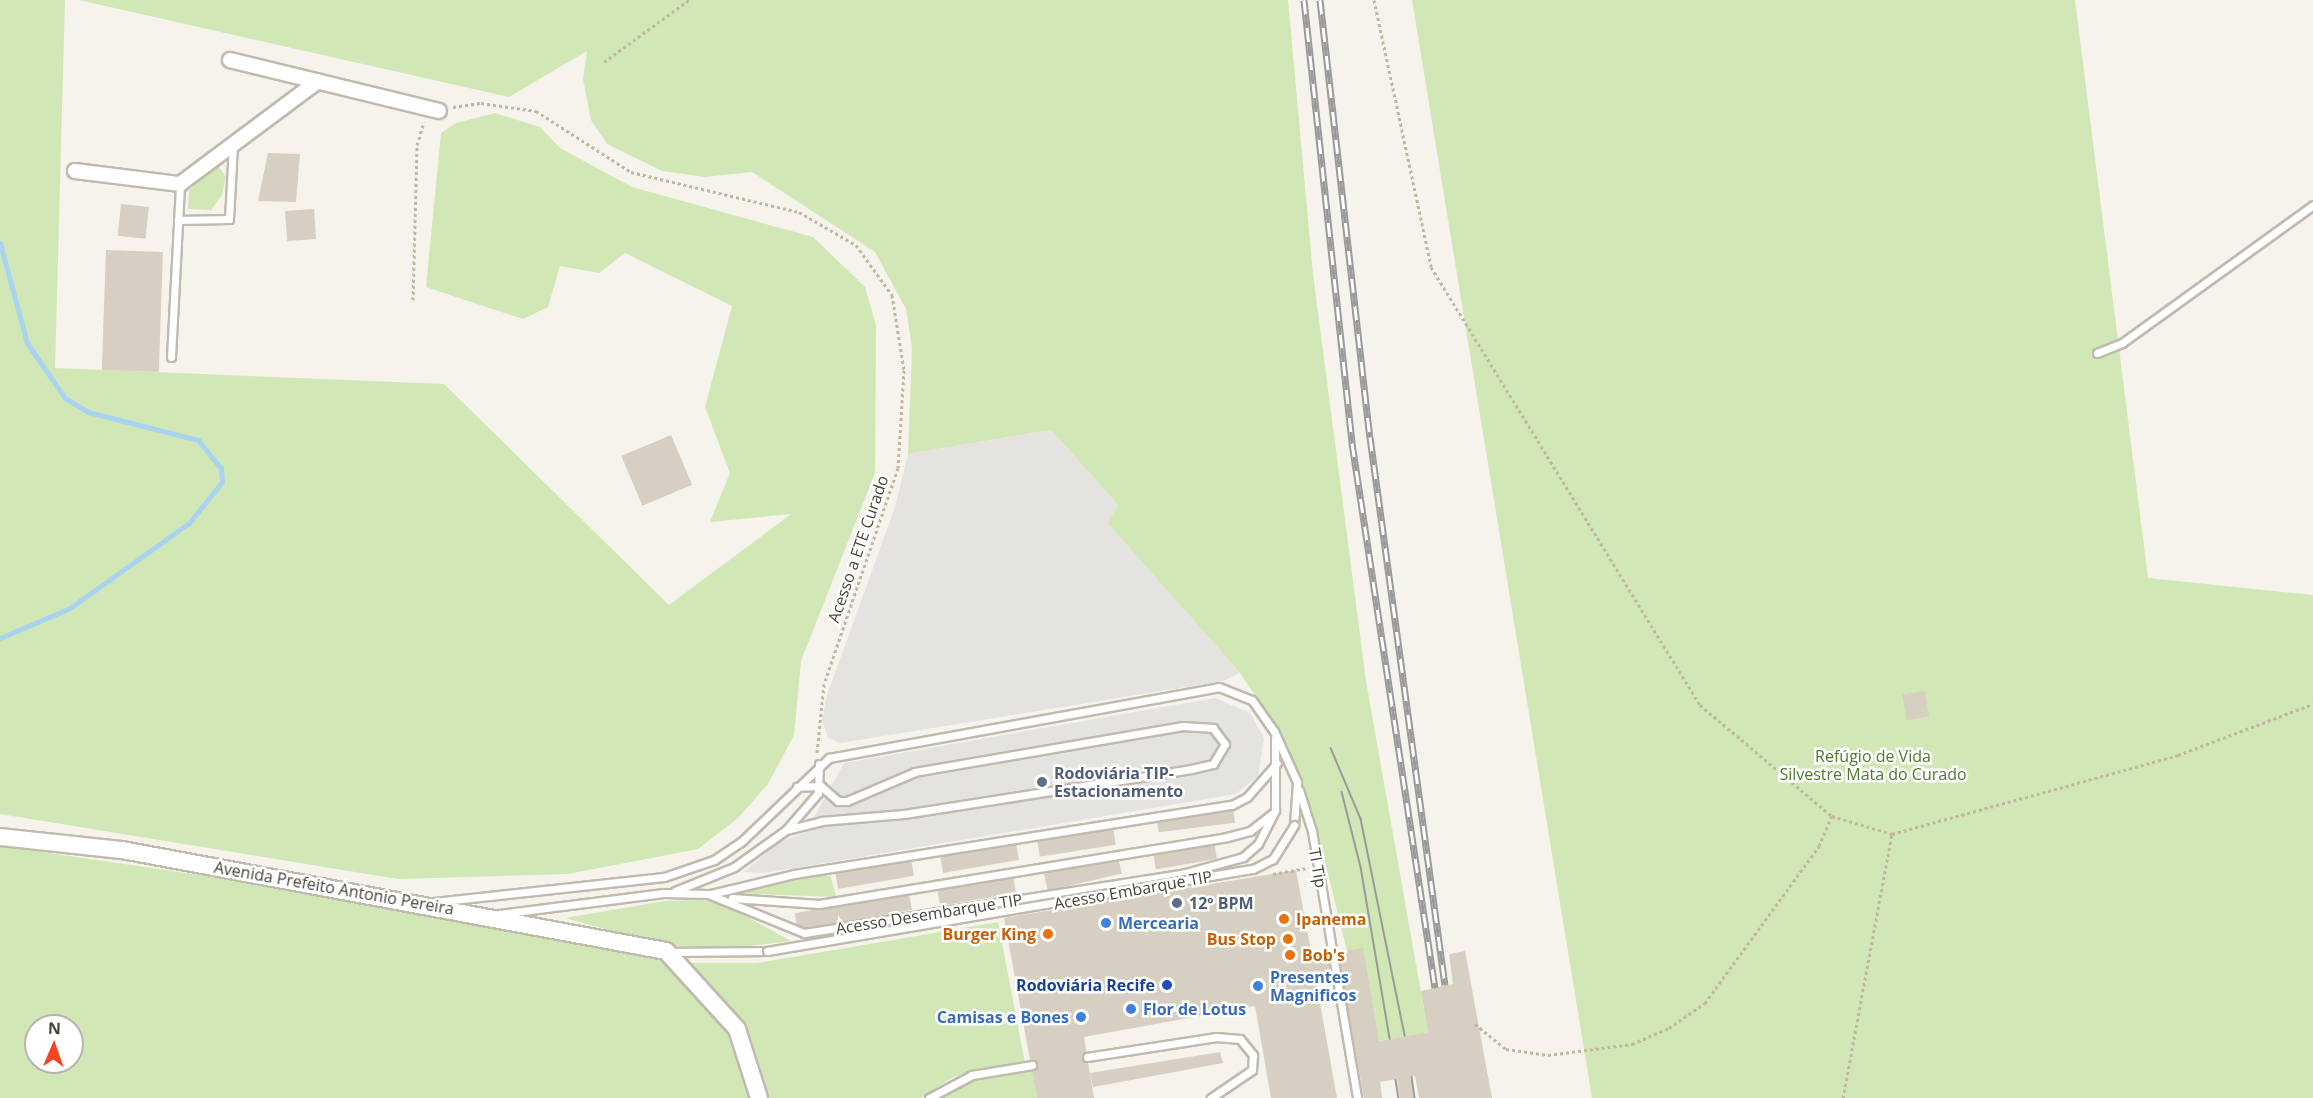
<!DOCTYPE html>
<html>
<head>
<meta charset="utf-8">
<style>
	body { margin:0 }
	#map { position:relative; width:2313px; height:1098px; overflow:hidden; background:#f5f3ec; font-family:"Open Sans",sans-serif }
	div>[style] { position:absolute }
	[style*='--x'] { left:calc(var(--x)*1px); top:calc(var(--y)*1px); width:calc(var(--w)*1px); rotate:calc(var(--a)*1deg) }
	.green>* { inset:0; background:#d1e8b6 }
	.parking>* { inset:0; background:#e4e3e0 }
	.stream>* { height:5px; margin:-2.5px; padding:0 2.5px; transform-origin:2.5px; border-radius:2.5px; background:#aad3f0 }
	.building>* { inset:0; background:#d7cfc1; transform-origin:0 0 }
	.path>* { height:3px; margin-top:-1.5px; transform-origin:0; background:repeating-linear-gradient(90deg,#c3b6a0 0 3px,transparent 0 6px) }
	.roads { filter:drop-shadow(2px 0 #c1baae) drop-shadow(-2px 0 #c1baae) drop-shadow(0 2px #c1baae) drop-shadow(0 -2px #c1baae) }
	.service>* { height:7px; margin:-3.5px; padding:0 3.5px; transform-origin:3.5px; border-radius:3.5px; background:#fff }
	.minor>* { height:14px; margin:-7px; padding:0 7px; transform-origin:7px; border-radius:7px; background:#fff }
	.tertiary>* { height:16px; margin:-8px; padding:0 8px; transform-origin:8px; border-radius:8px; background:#fff }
	.tram>* { height:1.5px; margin:-0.75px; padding:0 0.75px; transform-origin:0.75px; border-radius:0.75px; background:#9a9a9a }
	.rail>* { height:7px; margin-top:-3.5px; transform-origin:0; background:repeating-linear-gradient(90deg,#fff 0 14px,#9a9a9a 0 28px); box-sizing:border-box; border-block:2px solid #9a9a9a }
	.bridges { filter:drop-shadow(2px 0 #c1baae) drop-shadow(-2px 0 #c1baae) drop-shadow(0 2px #c1baae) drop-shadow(0 -2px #c1baae) }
	.service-bridge>* { height:7px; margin:-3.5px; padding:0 3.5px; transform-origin:3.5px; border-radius:3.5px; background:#fff }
	.dots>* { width:16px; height:16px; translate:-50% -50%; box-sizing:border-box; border:3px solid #fff; border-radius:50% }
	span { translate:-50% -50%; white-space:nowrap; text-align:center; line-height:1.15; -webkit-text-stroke:5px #fff; paint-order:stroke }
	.street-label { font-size:16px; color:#4a4439 }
	.park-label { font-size:16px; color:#4a7c2c }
	.service-label { font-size:16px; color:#4e5e75; font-weight:700 }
	.left { translate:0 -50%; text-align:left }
	.food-label { font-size:16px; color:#c56008; font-weight:700 }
	.right { translate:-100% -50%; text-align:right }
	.shop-label { font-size:16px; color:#366cbe; font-weight:700 }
	.transit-label { font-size:16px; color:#164399; font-weight:700 }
	.north { position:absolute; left:24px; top:1014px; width:60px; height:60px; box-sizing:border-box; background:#fff; border:2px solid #b7b4b0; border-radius:50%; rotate:2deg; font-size:16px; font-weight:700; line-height:24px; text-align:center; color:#4a4439 }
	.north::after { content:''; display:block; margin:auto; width:21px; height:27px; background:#f54423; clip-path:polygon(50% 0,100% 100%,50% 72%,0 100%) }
</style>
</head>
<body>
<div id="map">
	<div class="green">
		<i style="clip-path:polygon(0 0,65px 0,55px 368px,444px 384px,669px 605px,791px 514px,710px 522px,730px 473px,705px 407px,732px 306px,625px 253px,599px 273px,560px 266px,548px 307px,523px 319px,426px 287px,441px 133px,456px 123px,495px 113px,540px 127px,560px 148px,632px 187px,813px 237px,865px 287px,876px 325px,875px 473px,801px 661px,794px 735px,768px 784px,738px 818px,698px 849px,568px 874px,398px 879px,0 814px)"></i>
		<i style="clip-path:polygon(79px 0,1288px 0,1313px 274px,1366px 681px,1428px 1032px,1379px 1041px,1347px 951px,1313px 813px,1282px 736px,1240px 673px,1107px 523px,1118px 505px,1051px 430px,908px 454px,912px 348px,906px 309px,875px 252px,752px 172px,705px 177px,662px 171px,607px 144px,591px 120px,583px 79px,587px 51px,509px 97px)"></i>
		<i style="clip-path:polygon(1412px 0,2075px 0,2148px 578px,2313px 595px,2313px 1098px,1592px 1098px)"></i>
		<i style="clip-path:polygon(218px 166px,226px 177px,222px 195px,211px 210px,188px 209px,189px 190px)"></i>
		<i style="clip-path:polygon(evenodd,0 846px,490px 917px,661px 960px,695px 987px,724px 1023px,746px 1068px,750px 1098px,0 1098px,0 846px,36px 1026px,72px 1026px,72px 1062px,36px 1062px,36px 1026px)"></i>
		<i style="clip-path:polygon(822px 874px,831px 877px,836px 897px,728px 893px)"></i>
		<i style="clip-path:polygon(702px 900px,722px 903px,791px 941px,715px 950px,666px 946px,565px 918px,665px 901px)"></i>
		<i style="clip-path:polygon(998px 922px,1025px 1063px,953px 1077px,921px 1098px,767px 1098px,752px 1054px,685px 963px,757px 963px)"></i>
		<i style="clip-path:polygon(1032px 1069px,1037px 1098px,942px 1098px,963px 1082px)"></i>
	</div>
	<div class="parking">
		<i style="clip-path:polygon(1051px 430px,1118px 505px,1108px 523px,1240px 673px,1223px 681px,840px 743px,828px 738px,822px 720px,827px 695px,895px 507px,908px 454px)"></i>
		<i style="clip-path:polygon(1215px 698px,1250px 713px,1264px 738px,1258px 776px,1236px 794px,765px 873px,744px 872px,780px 842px,806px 832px,844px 763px)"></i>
	</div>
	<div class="stream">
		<i style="--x:0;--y:243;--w:104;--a:74.9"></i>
		<i style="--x:27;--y:343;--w:67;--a:55.4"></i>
		<i style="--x:65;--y:398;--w:27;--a:31"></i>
		<i style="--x:88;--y:412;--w:114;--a:14.3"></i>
		<i style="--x:198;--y:440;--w:36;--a:51"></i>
		<i style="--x:221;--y:468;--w:14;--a:86"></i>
		<i style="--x:222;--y:482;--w:53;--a:128.8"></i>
		<i style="--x:189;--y:523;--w:146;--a:144.5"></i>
		<i style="--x:70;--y:608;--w:76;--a:156.8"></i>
	</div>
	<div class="building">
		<i style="clip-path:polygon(268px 153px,300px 154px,296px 202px,258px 201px)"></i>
		<i style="left:121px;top:204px;width:28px;height:32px;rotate:6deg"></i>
		<i style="left:314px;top:209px;width:30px;height:29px;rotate:86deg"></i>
		<i style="left:106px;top:250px;width:57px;height:120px;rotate:2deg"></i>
		<i style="left:671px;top:435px;width:54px;height:54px;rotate:67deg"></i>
		<i style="left:1925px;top:691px;width:26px;height:23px;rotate:81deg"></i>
		<i style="left:1233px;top:806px;width:17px;height:77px;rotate:83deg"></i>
		<i style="left:1113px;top:827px;width:18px;height:77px;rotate:81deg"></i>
		<i style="left:1214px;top:842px;width:17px;height:62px;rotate:80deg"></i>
		<i style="left:1016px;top:843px;width:17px;height:77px;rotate:80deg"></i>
		<i style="left:1118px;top:857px;width:17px;height:76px;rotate:77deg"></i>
		<i style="left:911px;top:859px;width:17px;height:77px;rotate:80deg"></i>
		<i style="clip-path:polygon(1296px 870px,1312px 957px,1363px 948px,1379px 1041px,1428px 1032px,1421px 991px,1453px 984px,1449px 954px,1465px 951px,1492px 1098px,1419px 1098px,1415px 1076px,1410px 1077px,1414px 1098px,1400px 1098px,1397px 1079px,1380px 1082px,1382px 1098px,1364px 1098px,1341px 971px,1315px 975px,1337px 1098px,1271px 1098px,1255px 1006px,1084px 1037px,1094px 1098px,1037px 1098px,1004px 918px)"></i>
		<i style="left:1013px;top:876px;width:17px;height:77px;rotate:80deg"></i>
		<i style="left:909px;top:893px;width:17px;height:116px;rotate:80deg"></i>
		<i style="clip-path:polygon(1220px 1052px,1223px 1063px,1093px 1087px,1090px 1073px)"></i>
	</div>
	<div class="path">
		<i style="--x:1374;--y:0;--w:273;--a:77.9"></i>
		<i style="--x:1431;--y:267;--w:514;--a:58.44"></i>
		<i style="--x:1700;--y:705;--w:172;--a:40.1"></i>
		<i style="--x:1832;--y:816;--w:63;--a:16.7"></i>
		<i style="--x:1892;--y:834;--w:297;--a:-15.4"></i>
		<i style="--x:2178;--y:755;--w:144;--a:-20.7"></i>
		<i style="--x:604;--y:62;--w:105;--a:-36.1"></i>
		<i style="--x:453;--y:107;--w:28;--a:-8"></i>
		<i style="--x:481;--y:103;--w:56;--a:8.3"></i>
		<i style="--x:536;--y:111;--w:113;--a:32.7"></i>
		<i style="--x:631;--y:172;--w:173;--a:13.4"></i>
		<i style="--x:799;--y:212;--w:66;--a:30.1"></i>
		<i style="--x:856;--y:245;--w:62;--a:54.2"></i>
		<i style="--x:892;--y:295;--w:76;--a:80.9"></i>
		<i style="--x:904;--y:370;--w:98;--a:93.5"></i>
		<i style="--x:898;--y:468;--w:228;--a:108.9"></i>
		<i style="--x:824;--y:684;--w:69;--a:95.8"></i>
		<i style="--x:413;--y:300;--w:155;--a:-88.5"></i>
		<i style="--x:417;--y:145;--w:24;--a:-73"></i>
		<i style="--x:1273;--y:874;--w:36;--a:-10"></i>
		<i style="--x:1475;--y:1024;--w:40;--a:39"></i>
		<i style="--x:1506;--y:1049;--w:42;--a:8.1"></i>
		<i style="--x:1548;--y:1055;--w:85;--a:-7.5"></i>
		<i style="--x:1632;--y:1044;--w:40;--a:-23.4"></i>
		<i style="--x:1669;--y:1028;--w:44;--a:-34.8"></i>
		<i style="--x:1705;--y:1003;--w:194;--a:-54"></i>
		<i style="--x:1819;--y:846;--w:33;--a:-67"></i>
		<i style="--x:1843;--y:1098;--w:269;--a:-79.5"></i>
	</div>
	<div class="roads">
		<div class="service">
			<i style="--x:178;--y:220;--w:51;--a:-1.1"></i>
			<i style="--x:229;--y:219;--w:74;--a:-86.9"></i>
			<i style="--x:2097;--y:353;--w:27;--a:-22"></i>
			<i style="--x:2122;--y:343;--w:236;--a:-35.8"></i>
			<i style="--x:171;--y:357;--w:173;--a:-87"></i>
			<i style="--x:1299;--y:790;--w:43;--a:72.4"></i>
			<i style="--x:1312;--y:831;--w:271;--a:80.4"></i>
			<i style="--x:786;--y:830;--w:36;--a:-14"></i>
			<i style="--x:821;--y:821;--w:83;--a:-4.8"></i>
			<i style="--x:904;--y:814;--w:291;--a:-8.9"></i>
			<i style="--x:1191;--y:769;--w:23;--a:-13"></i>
			<i style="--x:1213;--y:764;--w:23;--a:-59"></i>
			<i style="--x:1225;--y:744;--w:20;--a:-127"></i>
			<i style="--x:1213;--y:728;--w:30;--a:-176"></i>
			<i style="--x:1183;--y:726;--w:272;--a:170.3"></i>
			<i style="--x:915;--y:772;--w:74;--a:156.9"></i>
			<i style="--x:847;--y:801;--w:9;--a:180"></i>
			<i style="--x:838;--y:801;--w:23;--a:-139"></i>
			<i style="--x:821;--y:786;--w:24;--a:178"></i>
			<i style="--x:675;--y:891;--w:64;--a:-22.1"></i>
			<i style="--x:734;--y:867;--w:64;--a:-35.4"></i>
			<i style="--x:786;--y:830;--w:49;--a:-49.1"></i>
			<i style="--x:818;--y:793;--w:29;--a:-88"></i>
			<i style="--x:711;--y:894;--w:85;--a:-13.5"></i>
			<i style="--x:794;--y:874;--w:443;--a:-9"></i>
			<i style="--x:1232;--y:805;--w:17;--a:-28"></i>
			<i style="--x:1247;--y:797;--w:45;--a:-48.6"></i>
			<i style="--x:732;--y:898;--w:87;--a:3.9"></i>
			<i style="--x:819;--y:904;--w:413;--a:-9.3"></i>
			<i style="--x:1227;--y:837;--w:24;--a:-15"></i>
			<i style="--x:1250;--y:831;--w:28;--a:-38"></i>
			<i style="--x:434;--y:902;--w:231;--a:-6.2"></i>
			<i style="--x:664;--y:877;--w:53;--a:-18.8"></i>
			<i style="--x:714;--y:860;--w:32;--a:-34"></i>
			<i style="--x:741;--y:842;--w:122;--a:-43.7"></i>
			<i style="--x:829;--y:758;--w:396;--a:-10.3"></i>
			<i style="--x:1219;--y:687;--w:35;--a:22"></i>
			<i style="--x:1252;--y:700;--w:38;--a:55"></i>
			<i style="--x:1274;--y:731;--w:56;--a:65.7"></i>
			<i style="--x:1297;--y:782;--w:43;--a:94"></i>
			<i style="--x:499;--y:914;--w:166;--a:-7.3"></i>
			<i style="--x:664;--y:893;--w:44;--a:1.3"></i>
			<i style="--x:708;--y:894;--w:104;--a:22.1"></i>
			<i style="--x:804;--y:933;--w:386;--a:-8.9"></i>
			<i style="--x:1185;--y:873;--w:60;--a:-15.4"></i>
			<i style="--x:1243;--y:857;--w:20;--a:-41"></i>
			<i style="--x:1258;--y:844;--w:38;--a:-63"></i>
			<i style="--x:1275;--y:810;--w:72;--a:-90"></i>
			<i style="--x:669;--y:952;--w:98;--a:-0.6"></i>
			<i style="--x:1087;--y:1057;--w:131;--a:-8.8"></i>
			<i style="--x:1216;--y:1037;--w:24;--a:5"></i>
			<i style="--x:1240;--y:1039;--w:21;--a:51"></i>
			<i style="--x:1253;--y:1055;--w:15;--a:94"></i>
			<i style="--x:1252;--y:1070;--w:50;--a:145.7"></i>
			<i style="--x:929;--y:1098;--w:49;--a:-28.1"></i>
			<i style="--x:972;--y:1075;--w:61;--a:-9.5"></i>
		</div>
		<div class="minor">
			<i style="--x:230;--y:60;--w:215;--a:13.7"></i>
			<i style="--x:75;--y:171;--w:106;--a:7.1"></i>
			<i style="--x:180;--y:184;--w:172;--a:-36.7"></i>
		</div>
		<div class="tertiary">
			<i style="--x:0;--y:837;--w:123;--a:6.1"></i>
			<i style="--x:122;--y:850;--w:553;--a:10.52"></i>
			<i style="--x:666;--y:951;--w:105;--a:47.7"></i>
			<i style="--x:737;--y:1029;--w:72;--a:72.3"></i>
		</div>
	</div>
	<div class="tram">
		<i style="--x:1331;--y:748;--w:77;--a:67.1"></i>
		<i style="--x:1361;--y:819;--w:221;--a:78.5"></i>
		<i style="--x:1342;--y:792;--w:77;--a:75.8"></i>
		<i style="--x:1361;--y:867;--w:174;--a:80.4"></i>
		<i style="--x:1412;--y:1077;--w:21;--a:82"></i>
		<i style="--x:1396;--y:1080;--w:18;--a:81"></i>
	</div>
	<div class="rail">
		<i style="--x:1304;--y:0;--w:446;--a:83.8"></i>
		<i style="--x:1352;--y:443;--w:551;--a:81.34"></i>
		<i style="--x:1320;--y:0;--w:440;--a:83.5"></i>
		<i style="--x:1370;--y:437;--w:553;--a:82.21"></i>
	</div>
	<div class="bridges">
		<div class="service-bridge">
			<i style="--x:767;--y:951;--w:493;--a:-9.6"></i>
			<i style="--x:1253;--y:869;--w:22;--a:-27"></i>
			<i style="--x:1273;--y:859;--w:40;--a:-58"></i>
		</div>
	</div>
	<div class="dots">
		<i style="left:1042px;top:782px;background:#5c6f8a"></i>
		<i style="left:1177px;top:903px;background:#5c6f8a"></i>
		<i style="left:1284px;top:919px;background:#e8710a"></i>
		<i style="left:1106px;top:923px;background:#3f7fe0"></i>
		<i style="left:1048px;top:934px;background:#e8710a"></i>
		<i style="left:1288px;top:939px;background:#e8710a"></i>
		<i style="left:1290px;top:955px;background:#e8710a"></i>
		<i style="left:1167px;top:985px;background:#1a4fb4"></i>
		<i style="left:1258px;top:986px;background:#3f7fe0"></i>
		<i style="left:1131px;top:1009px;background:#3f7fe0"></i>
		<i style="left:1081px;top:1017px;background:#3f7fe0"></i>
	</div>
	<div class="street-label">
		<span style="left:858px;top:549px;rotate:-71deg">Acesso a ETE Curado</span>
		<span style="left:1318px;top:868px;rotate:80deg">TI Tip</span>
		<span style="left:334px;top:888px;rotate:10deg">Avenida Prefeito Antonio Pereira</span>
		<span style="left:1133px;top:890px;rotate:-10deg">Acesso Embarque TIP</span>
		<span style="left:929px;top:914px;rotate:-9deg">Acesso Desembarque TIP</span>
	</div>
	<div class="park-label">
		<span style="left:1873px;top:765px">Refúgio de Vida<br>Silvestre Mata do Curado</span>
	</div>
	<div class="service-label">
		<span class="left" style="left:1054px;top:782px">Rodoviária TIP-<br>Estacionamento</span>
		<span class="left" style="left:1189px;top:903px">12º BPM</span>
	</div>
	<div class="food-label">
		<span class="left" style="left:1296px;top:919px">Ipanema</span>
		<span class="right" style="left:1036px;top:934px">Burger King</span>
		<span class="right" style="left:1276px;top:939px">Bus Stop</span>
		<span class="left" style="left:1302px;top:955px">Bob's</span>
	</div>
	<div class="shop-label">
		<span class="left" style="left:1118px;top:923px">Mercearia</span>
		<span class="left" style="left:1270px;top:986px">Presentes<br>Magnificos</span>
		<span class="left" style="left:1143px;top:1009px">Flor de Lotus</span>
		<span class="right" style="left:1069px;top:1017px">Camisas e Bones</span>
	</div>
	<div class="transit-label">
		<span class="right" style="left:1155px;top:985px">Rodoviária Recife</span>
	</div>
	<div class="north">N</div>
</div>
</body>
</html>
